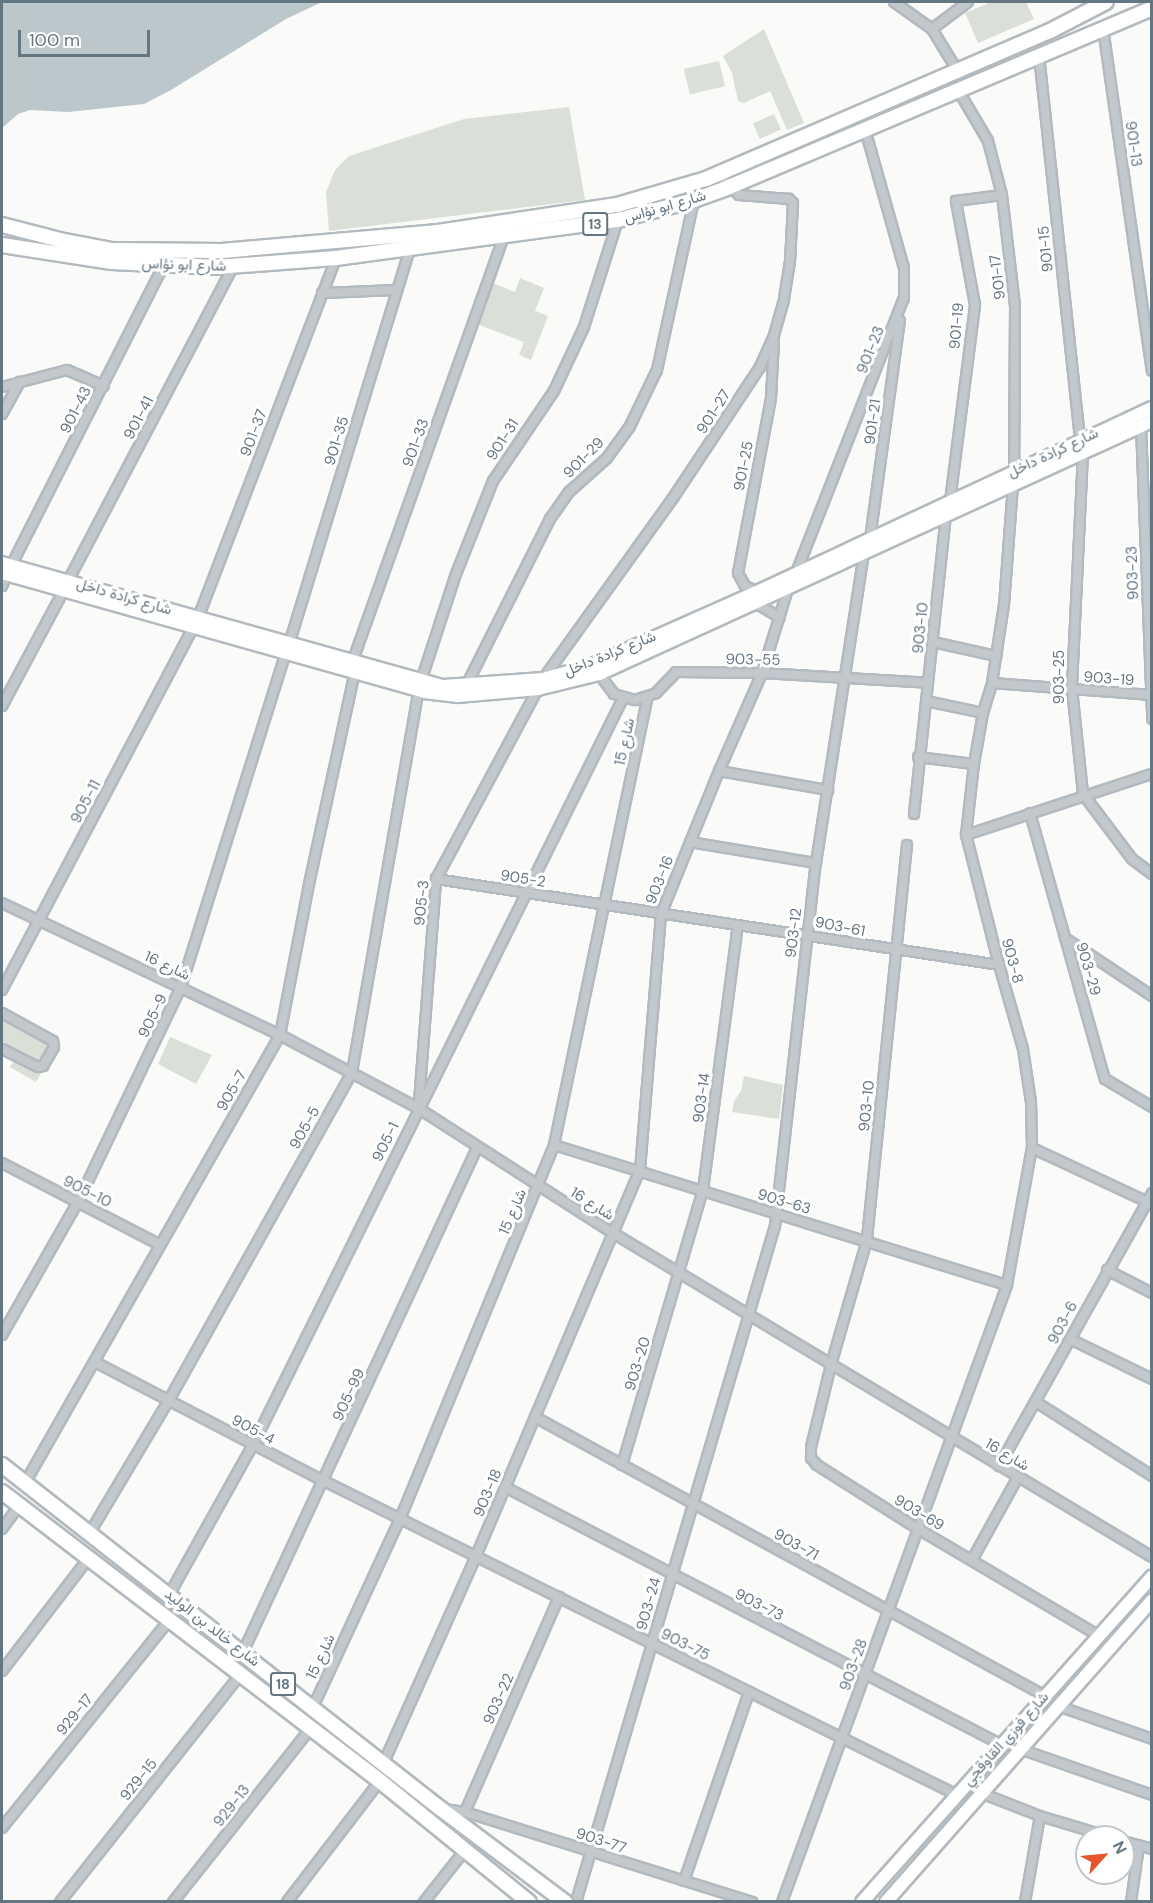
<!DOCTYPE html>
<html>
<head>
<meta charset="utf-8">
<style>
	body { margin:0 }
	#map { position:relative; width:1153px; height:1903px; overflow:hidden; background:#fafaf8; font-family:"DM Sans",Vazirmatn,sans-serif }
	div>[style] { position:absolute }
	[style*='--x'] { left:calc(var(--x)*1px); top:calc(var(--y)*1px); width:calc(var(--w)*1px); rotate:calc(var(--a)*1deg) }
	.green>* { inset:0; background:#dadfd7; transform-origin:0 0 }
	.water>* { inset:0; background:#bbc7cb }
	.roads { filter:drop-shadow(2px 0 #b3babf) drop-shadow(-2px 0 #b3babf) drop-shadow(0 2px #b3babf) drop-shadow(0 -2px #b3babf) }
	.street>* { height:8px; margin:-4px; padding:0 4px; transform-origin:4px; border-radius:4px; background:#c3c8cc }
	.secondary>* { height:12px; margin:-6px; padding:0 6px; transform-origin:6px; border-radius:6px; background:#fff }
	.primary>* { height:14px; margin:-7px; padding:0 7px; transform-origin:7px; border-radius:7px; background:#fff }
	span { translate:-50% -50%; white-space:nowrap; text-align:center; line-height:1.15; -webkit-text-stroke:6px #fff; paint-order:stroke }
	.shield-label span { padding:2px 4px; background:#fff; border:2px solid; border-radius:4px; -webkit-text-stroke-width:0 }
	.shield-label { font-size:14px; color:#657683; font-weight:700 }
	.street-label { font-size:15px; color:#657683 }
	.frame { position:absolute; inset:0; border:3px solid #657683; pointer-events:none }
	.north { position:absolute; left:1075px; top:1825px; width:60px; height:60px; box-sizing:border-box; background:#fff; border:2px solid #c1c8cd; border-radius:50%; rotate:63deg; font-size:16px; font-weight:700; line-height:24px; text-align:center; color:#657683 }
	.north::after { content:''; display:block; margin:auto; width:21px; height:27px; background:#e4572e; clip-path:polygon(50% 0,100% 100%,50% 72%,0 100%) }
	.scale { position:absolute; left:18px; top:30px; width:132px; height:27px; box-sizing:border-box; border:3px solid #657683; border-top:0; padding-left:8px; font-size:18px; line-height:21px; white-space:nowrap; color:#657683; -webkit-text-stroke:4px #fff; paint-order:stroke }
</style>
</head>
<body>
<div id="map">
	<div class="green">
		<i style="clip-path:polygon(991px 2px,1026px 2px,1034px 19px,978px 43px,965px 13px)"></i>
		<i style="clip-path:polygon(764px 29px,804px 123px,787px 130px,770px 91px,744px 103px,738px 101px,732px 73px,723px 56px)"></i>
		<i style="left:719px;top:61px;width:26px;height:36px;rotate:77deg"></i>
		<i style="clip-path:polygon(569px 107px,585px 200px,329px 231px,326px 192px,335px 170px,349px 156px,464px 119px)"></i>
		<i style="left:774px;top:114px;width:17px;height:23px;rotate:66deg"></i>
		<i style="clip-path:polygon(520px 278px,544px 288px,535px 311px,548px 316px,531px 360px,519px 355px,524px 342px,477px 324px,493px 283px,515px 292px)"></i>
		<i style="clip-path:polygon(3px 1008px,60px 1040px,36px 1082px,10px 1067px,15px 1059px,2px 1051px)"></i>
		<i style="clip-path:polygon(170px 1037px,212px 1055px,196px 1084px,158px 1064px)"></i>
		<i style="clip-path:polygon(744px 1076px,783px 1085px,779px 1119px,732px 1112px,734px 1101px,741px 1091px)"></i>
	</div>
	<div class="water">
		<i style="clip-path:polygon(2px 2px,322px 2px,286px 19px,171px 90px,144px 104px,68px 112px,30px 110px,18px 114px,2px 128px)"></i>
	</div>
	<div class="roads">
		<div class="street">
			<i style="--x:894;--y:2;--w:47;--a:35.4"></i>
			<i style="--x:932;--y:29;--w:48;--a:58.6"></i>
			<i style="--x:1103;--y:28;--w:346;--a:81.9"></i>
			<i style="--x:932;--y:29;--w:45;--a:-36.9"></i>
			<i style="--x:1039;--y:55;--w:388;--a:83.9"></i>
			<i style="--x:958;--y:90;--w:59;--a:59.5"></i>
			<i style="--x:988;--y:141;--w:56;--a:75.5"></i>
			<i style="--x:1002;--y:195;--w:112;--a:83.3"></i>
			<i style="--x:1015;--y:306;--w:166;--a:90.3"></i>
			<i style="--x:322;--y:293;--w:75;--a:-2.3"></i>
			<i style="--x:2;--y:387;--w:67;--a:-14.7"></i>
			<i style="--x:67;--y:370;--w:40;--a:23.4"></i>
			<i style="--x:2;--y:414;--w:37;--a:-61"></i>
			<i style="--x:1141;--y:426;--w:293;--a:87.8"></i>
			<i style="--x:1083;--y:453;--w:236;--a:92.7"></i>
			<i style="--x:1072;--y:689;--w:106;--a:84"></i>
			<i style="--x:1083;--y:794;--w:81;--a:53"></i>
			<i style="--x:1132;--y:859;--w:25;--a:37"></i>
			<i style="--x:950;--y:501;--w:198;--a:-82.7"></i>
			<i style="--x:975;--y:305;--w:106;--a:-100.4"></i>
			<i style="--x:956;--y:201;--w:46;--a:-7.4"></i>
			<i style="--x:870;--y:539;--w:220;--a:-82.2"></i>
			<i style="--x:11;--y:566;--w:336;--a:-63.1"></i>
			<i style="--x:796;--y:573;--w:295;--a:-68.6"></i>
			<i style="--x:904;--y:298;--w:30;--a:-90"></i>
			<i style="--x:904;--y:268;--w:144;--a:-105.7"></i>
			<i style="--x:68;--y:581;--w:355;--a:-62.3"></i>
			<i style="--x:2;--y:586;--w:12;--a:-66"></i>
			<i style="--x:757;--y:592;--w:13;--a:-153"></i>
			<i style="--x:745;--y:586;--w:15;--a:-118"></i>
			<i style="--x:738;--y:573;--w:178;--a:-79.3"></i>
			<i style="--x:771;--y:398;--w:57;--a:-87"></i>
			<i style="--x:751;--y:605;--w:10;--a:6"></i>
			<i style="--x:761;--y:606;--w:22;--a:32"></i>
			<i style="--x:198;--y:618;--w:386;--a:-69"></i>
			<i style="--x:290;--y:641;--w:411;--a:-73"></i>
			<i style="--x:933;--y:642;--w:65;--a:12.5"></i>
			<i style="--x:353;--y:660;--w:450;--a:-70.4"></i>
			<i style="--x:599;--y:674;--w:25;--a:53"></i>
			<i style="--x:614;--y:694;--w:22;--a:16"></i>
			<i style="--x:635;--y:700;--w:22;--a:-18"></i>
			<i style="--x:656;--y:693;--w:29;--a:-46"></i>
			<i style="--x:676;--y:672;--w:86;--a:0.7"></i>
			<i style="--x:762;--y:673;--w:166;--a:3.4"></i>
			<i style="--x:543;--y:679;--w:223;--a:-54.3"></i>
			<i style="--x:673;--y:498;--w:157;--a:-56.4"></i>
			<i style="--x:760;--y:367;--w:35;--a:-66"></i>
			<i style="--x:774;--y:335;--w:37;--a:-74"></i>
			<i style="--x:784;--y:299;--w:37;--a:-81"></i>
			<i style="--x:790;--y:262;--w:59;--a:-87.1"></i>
			<i style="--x:793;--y:203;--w:6;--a:-135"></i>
			<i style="--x:789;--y:199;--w:50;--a:-175.4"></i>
			<i style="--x:739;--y:195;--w:29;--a:-134"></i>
			<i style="--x:421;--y:681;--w:113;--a:-71.9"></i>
			<i style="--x:456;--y:574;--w:100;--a:-68.3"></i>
			<i style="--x:493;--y:481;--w:109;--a:-55.9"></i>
			<i style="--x:554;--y:391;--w:71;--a:-64.9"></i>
			<i style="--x:584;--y:327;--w:112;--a:-72.4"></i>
			<i style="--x:992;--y:683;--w:160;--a:4.3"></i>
			<i style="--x:466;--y:686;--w:187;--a:-63.3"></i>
			<i style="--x:550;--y:519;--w:33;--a:-55"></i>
			<i style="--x:569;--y:492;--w:51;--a:-41.8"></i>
			<i style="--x:607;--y:458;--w:39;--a:-54"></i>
			<i style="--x:630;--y:426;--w:62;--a:-64.3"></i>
			<i style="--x:657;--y:370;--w:174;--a:-77.7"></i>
			<i style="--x:926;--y:701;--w:58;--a:11.9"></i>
			<i style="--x:2;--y:706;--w:132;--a:-61.9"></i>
			<i style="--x:918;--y:757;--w:56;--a:7.1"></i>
			<i style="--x:719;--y:771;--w:111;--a:9.9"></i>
			<i style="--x:1030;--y:813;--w:276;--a:74.3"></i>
			<i style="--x:1105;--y:1079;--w:55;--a:30.8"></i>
			<i style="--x:914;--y:814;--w:300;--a:-83.9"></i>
			<i style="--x:966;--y:835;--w:196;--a:-18.2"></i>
			<i style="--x:690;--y:842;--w:128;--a:9.5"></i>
			<i style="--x:907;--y:845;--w:397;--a:95.8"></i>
			<i style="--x:867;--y:1240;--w:130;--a:106.1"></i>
			<i style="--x:831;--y:1365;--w:84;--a:103.7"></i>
			<i style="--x:811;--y:1447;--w:11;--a:90"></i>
			<i style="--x:811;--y:1458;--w:9;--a:49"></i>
			<i style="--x:817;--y:1465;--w:122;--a:32.3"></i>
			<i style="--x:920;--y:1530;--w:208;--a:30.6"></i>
			<i style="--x:436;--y:879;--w:570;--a:8.68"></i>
			<i style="--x:2;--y:903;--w:308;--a:25.4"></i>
			<i style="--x:280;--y:1035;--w:156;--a:27.9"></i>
			<i style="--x:418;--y:1108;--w:232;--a:32.7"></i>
			<i style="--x:613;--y:1233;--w:629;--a:31.01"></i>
			<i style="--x:1065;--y:938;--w:105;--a:33.7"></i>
			<i style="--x:2;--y:990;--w:412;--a:-62.2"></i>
			<i style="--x:2;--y:1013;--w:58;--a:28.8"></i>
			<i style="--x:53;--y:1041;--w:6;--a:81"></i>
			<i style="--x:54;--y:1047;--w:22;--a:120"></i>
			<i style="--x:43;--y:1066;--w:5;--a:169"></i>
			<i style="--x:38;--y:1067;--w:40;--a:-153.4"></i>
			<i style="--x:419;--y:1102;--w:224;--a:-85.6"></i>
			<i style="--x:436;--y:879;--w:216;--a:-61.8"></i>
			<i style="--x:554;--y:1145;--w:474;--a:17.2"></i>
			<i style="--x:1032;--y:1148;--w:132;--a:25"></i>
			<i style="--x:2;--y:1163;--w:178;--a:27.4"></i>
			<i style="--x:1107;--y:1270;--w:51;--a:27.1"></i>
			<i style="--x:2;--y:1335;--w:153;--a:-60.3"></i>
			<i style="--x:78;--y:1202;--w:238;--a:-64.4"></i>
			<i style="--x:181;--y:987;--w:351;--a:-72.6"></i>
			<i style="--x:1070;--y:1339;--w:91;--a:26"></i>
			<i style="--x:95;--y:1362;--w:258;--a:27.5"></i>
			<i style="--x:324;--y:1481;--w:707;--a:26.38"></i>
			<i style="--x:1036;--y:1402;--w:138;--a:32.5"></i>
			<i style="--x:535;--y:1417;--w:581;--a:28.68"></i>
			<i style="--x:622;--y:1465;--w:287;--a:-73.6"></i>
			<i style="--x:703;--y:1190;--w:267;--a:-82.5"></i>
			<i style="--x:999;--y:1466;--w:313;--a:-60.7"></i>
			<i style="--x:25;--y:1483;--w:515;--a:-60.35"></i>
			<i style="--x:280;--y:1035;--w:154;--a:-79.1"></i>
			<i style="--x:309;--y:884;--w:217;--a:-77.8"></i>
			<i style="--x:505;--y:1487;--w:560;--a:27.43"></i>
			<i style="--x:2;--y:1529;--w:29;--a:-54"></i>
			<i style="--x:89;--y:1534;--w:156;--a:-59.2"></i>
			<i style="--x:169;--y:1400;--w:376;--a:-60.8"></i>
			<i style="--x:352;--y:1072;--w:388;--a:-80.1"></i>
			<i style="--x:972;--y:1560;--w:95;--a:-61"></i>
			<i style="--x:169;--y:1595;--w:172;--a:-60.8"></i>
			<i style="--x:253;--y:1445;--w:834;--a:-63.65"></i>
			<i style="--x:243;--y:1652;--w:556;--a:-65.1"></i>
			<i style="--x:2;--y:1671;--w:141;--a:-52.5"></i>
			<i style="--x:1058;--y:1706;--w:100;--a:19.3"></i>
			<i style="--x:313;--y:1707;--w:207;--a:-65.2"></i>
			<i style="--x:400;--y:1519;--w:404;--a:-67.6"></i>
			<i style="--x:554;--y:1145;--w:457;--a:-78.2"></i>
			<i style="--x:1020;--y:1749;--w:140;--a:19.2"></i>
			<i style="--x:384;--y:1762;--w:226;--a:-65.9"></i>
			<i style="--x:476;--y:1556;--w:419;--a:-67"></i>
			<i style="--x:640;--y:1170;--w:257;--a:-85.3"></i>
			<i style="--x:661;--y:914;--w:154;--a:-67.9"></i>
			<i style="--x:719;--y:771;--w:107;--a:-66.3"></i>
			<i style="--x:762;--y:673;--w:91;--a:-72.8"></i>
			<i style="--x:981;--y:1793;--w:63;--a:21.3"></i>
			<i style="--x:1040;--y:1816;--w:73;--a:16.7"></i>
			<i style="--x:444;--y:1809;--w:21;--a:8"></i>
			<i style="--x:465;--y:1812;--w:301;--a:17.4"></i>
			<i style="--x:465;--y:1812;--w:235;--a:-66.4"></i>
			<i style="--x:2;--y:1828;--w:267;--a:-51.2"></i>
			<i style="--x:1123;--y:1841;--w:30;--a:15"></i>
			<i style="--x:684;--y:1881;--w:200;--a:-71"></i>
			<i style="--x:60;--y:1902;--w:290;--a:-51.6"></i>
			<i style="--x:173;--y:1902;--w:222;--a:-51.6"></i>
			<i style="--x:287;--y:1902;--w:153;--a:-52.5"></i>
			<i style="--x:424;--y:1902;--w:66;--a:-51.7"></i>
			<i style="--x:576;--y:1902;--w:705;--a:-73.6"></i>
			<i style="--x:775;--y:1226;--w:365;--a:-83.6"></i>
			<i style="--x:816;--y:863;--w:314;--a:-81.2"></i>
			<i style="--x:782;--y:1902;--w:657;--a:-69.96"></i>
			<i style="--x:1007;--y:1285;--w:139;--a:-79.7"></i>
			<i style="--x:1032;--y:1148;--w:46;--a:-91.2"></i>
			<i style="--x:1031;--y:1102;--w:54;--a:-98.6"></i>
			<i style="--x:1023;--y:1049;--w:87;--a:-105.9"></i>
			<i style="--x:999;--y:965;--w:134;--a:-104.2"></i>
			<i style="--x:966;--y:835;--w:71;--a:-83.6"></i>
			<i style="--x:974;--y:764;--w:52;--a:-80"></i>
			<i style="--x:983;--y:713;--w:31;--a:-73"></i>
			<i style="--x:992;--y:683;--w:79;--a:-81.3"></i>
			<i style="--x:1004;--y:605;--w:121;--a:-85.7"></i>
			<i style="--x:1025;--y:1902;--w:87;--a:-80.1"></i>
			<i style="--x:1131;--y:1902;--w:57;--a:-81.9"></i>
		</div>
		<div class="secondary">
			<i style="--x:2;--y:563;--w:459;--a:15.6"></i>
			<i style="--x:444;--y:686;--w:99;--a:-4"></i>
			<i style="--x:543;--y:679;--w:49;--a:-15.5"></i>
			<i style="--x:590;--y:666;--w:183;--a:-23.9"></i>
			<i style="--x:757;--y:592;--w:436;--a:-25"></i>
			<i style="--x:2;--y:573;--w:438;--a:15.7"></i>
			<i style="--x:424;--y:692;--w:34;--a:7"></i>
			<i style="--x:458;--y:696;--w:80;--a:-5"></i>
			<i style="--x:538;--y:689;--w:63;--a:-13.8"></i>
			<i style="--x:599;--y:674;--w:608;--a:-24.58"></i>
			<i style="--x:862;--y:1902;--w:436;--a:-48.3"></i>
			<i style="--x:886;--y:1902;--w:402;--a:-48.6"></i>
		</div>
		<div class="primary">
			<i style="--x:2;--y:225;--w:64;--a:14.5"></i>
			<i style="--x:64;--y:241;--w:49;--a:10.6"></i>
			<i style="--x:112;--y:250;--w:110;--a:0.5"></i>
			<i style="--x:222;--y:251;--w:217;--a:-5"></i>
			<i style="--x:438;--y:232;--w:181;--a:-8.6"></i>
			<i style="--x:617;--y:205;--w:93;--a:-16.3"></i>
			<i style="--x:706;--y:179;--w:374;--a:-23.3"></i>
			<i style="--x:1050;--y:31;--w:63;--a:-27.4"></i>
			<i style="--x:2;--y:245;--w:111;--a:8.8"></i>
			<i style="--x:112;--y:262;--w:104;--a:2.8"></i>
			<i style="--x:216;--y:267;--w:120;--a:-4.3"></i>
			<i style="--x:336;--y:258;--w:285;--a:-7.7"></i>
			<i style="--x:618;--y:220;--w:79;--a:-14.7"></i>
			<i style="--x:694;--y:200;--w:37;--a:-20"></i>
			<i style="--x:729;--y:187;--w:459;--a:-22.9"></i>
			<i style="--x:2;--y:1465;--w:558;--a:38.08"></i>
			<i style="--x:441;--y:1809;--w:155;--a:36.9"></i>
			<i style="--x:2;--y:1492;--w:476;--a:37.4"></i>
			<i style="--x:380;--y:1781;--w:192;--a:39.1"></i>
		</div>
	</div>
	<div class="shield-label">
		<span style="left:595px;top:224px">13</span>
		<span style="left:283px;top:1684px">18</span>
	</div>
	<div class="street-label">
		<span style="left:1133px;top:144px;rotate:82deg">901-13</span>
		<span style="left:665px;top:207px;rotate:-16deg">شارع ابو نؤاس</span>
		<span style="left:1046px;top:249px;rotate:-96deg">901-15</span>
		<span style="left:184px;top:265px;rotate:2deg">شارع ابو نؤاس</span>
		<span style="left:998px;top:277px;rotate:-97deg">901-17</span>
		<span style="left:957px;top:326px;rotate:-85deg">901-19</span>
		<span style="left:871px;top:350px;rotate:-68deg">901-23</span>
		<span style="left:76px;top:410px;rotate:-63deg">901-43</span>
		<span style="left:714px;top:412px;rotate:-57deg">901-27</span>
		<span style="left:139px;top:418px;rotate:-62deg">901-41</span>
		<span style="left:873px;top:422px;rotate:-82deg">901-21</span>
		<span style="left:254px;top:433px;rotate:-69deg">901-37</span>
		<span style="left:503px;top:440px;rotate:-57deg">901-31</span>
		<span style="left:337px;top:441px;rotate:-73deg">901-35</span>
		<span style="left:416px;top:443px;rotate:-70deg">901-33</span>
		<span style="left:1053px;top:453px;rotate:-25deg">شارع كرادة داخل</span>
		<span style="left:584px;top:458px;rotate:-45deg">901-29</span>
		<span style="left:744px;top:466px;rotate:-79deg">901-25</span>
		<span style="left:1133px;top:573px;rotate:-92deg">903-23</span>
		<span style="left:124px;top:597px;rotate:16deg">شارع كرادة داخل</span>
		<span style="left:921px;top:628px;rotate:-84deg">903-10</span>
		<span style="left:610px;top:654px;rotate:-22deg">شارع كرادة داخل</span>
		<span style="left:753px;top:660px;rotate:1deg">903-55</span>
		<span style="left:1060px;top:677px;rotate:-90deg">903-25</span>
		<span style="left:1109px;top:679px;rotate:4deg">903-19</span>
		<span style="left:625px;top:742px;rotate:-78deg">شارع 15</span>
		<span style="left:86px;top:802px;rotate:-62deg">905-11</span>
		<span style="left:523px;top:879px;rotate:9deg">905-2</span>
		<span style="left:660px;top:880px;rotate:-68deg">903-16</span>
		<span style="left:422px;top:903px;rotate:-84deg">905-3</span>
		<span style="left:840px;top:927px;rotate:11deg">903-61</span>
		<span style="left:794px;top:933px;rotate:-83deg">903-12</span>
		<span style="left:1012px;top:961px;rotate:75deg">903-8</span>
		<span style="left:167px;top:966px;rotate:25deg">شارع 16</span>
		<span style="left:1088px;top:969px;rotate:74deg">903-29</span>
		<span style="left:153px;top:1016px;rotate:-64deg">905-9</span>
		<span style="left:232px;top:1091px;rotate:-60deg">905-7</span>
		<span style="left:702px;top:1098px;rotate:-82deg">903-14</span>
		<span style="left:867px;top:1106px;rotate:-84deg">903-10</span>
		<span style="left:305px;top:1128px;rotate:-61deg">905-5</span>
		<span style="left:386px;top:1142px;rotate:-64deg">905-1</span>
		<span style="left:87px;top:1192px;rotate:27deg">905-10</span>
		<span style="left:784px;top:1202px;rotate:17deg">903-63</span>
		<span style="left:592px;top:1204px;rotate:32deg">شارع 16</span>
		<span style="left:513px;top:1212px;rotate:-67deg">شارع 15</span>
		<span style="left:1063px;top:1323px;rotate:-62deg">903-6</span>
		<span style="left:638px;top:1364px;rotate:-73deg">903-20</span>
		<span style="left:349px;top:1395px;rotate:-65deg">905-99</span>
		<span style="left:253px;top:1430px;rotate:28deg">905-4</span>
		<span style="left:1007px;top:1455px;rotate:31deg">شارع 16</span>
		<span style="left:488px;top:1493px;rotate:-67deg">903-18</span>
		<span style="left:919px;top:1513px;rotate:31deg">903-69</span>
		<span style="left:796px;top:1545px;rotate:29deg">903-71</span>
		<span style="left:649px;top:1604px;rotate:-74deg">903-24</span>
		<span style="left:759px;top:1605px;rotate:27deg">903-73</span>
		<span style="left:212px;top:1628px;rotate:38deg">شارع خالد بن الوليد</span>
		<span style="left:685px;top:1645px;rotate:27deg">903-75</span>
		<span style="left:321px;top:1657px;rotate:-65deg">شارع 15</span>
		<span style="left:854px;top:1665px;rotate:-70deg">903-28</span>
		<span style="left:499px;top:1699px;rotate:-66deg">903-22</span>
		<span style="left:75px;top:1715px;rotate:-51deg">929-17</span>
		<span style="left:1006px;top:1739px;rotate:-48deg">شارع فوزي القاوقجي</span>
		<span style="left:139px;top:1780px;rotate:-51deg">929-15</span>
		<span style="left:232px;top:1806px;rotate:-52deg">929-13</span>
		<span style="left:601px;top:1841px;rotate:18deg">903-77</span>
	</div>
	<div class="frame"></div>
	<div class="north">N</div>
	<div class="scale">100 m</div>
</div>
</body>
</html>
